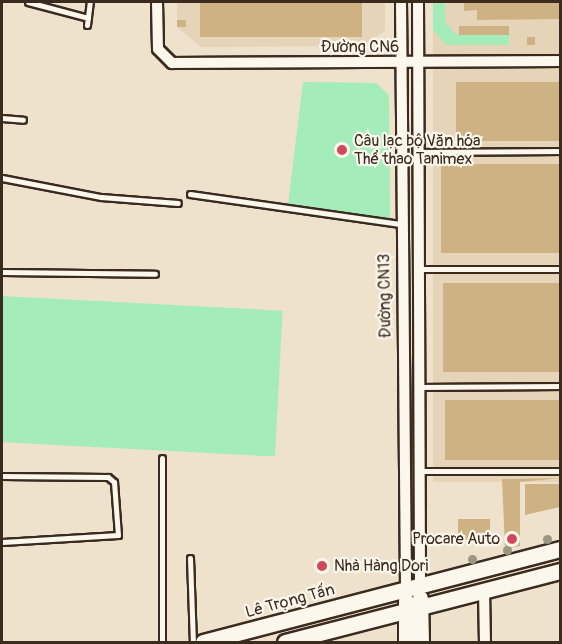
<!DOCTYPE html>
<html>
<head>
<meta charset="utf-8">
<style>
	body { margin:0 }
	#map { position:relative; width:562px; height:644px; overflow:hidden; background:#eee2cd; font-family:Pangolin,sans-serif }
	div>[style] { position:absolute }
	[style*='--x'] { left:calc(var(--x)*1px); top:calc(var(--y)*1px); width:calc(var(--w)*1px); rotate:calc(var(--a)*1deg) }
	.built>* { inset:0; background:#e5d4b7; transform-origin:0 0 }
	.green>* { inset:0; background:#a4ecba; transform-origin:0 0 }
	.building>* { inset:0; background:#cfb284; transform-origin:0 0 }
	.roads { filter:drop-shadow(2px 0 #3b2a1e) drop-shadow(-2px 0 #3b2a1e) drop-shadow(0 2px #3b2a1e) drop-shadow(0 -2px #3b2a1e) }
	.lane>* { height:5px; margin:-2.5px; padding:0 2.5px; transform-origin:2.5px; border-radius:2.5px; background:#fbf7ec }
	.street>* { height:10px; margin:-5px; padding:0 5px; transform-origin:5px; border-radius:5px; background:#fbf7ec }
	.secondary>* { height:15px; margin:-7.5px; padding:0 7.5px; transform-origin:7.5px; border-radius:7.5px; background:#fbf7ec }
	.trees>* { width:9px; height:9px; margin:-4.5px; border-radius:50%; background:#9a9782 }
	.dots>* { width:16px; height:16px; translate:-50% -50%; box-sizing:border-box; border:3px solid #fbf7ec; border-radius:50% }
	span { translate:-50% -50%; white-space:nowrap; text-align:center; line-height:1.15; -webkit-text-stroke:4.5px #fbf7ec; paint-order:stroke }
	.street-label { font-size:16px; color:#3b2a1e }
	.poi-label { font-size:16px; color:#3b2a1e }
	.left { translate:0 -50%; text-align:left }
	.right { translate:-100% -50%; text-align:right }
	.frame { position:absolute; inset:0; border:3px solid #3b2a1e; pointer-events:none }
</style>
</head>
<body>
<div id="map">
	<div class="built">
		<i style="clip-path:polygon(177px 2px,385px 2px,385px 31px,362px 46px,201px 47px,177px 27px)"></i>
		<i style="left:433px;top:2px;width:127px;height:480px"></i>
	</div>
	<div class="green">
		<i style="clip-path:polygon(433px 2px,445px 2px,445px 22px,456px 35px,509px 34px,509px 45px,446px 45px,433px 30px)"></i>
		<i style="clip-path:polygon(303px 82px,376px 83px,389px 95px,390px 219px,288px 204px)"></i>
		<i style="left:2px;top:296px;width:281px;height:146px;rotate:3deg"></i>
	</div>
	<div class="building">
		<i style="left:200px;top:2px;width:162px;height:35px"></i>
		<i style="clip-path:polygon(464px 2px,560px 2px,560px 19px,477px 20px,477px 10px,464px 11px)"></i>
		<i style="left:177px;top:20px;width:9px;height:7px"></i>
		<i style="left:459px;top:26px;width:50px;height:9px"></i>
		<i style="left:527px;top:37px;width:8px;height:8px"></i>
		<i style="left:560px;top:82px;width:59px;height:104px;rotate:90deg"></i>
		<i style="left:441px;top:164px;width:119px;height:89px"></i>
		<i style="left:443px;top:283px;width:117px;height:89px"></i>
		<i style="left:445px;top:400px;width:115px;height:60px"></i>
		<i style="clip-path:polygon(560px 478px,520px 482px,520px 546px,505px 549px,502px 479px)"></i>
		<i style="clip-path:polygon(525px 484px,560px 484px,560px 507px,525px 515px)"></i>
		<i style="left:490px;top:519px;width:21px;height:32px;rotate:90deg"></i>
	</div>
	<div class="roads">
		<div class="lane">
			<i style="--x:28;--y:2;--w:62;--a:14.9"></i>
			<i style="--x:87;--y:25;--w:23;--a:-83"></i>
			<i style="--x:2;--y:118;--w:21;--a:5"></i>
			<i style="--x:419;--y:152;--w:141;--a:-0.4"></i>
			<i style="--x:2;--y:178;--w:101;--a:10.9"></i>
			<i style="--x:101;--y:197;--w:77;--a:4.5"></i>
			<i style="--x:190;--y:194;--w:214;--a:8.1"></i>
			<i style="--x:419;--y:269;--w:141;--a:0"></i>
			<i style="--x:2;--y:272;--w:153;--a:0.7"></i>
			<i style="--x:420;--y:387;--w:140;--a:-0.4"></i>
			<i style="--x:162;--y:458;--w:184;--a:90"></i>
			<i style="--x:420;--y:471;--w:140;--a:0"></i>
			<i style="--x:2;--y:476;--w:106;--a:0.5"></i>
			<i style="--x:108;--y:477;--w:8;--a:40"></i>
			<i style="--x:114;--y:482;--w:53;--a:85.7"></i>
			<i style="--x:118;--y:535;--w:116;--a:176.5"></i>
			<i style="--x:190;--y:558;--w:84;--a:88"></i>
		</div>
		<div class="street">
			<i style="--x:157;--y:2;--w:47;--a:88.8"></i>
			<i style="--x:158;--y:49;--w:20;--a:45"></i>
			<i style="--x:172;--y:63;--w:388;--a:-0.3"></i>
			<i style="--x:401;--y:2;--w:587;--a:89.51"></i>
			<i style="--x:418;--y:2;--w:584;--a:89.8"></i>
			<i style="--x:484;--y:591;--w:51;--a:88.9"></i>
		</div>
		<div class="secondary">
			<i style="--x:420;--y:598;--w:44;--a:88.7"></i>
			<i style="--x:406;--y:601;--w:41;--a:90"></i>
			<i style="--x:203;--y:642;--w:369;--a:-14.6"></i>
			<i style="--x:285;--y:642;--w:284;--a:-14.5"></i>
		</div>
	</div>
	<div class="trees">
		<i style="left:547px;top:539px"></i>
		<i style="left:507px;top:550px"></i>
		<i style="left:472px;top:559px"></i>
	</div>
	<div class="dots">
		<i style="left:342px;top:150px;background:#d1495b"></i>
		<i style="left:512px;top:539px;background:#d1495b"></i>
		<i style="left:322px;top:566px;background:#d1495b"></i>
	</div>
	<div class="street-label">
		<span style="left:360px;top:47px">Đường CN6</span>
		<span style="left:385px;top:296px;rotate:-91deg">Đường CN13</span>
		<span style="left:290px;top:601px;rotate:-15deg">Lê Trọng Tấn</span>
	</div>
	<div class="poi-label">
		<span class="left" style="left:354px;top:150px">Câu lạc bộ Văn hóa<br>Thể thao Tanimex</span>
		<span class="right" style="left:500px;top:539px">Procare Auto</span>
		<span class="left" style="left:334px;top:566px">Nhà Hàng Dori</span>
	</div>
	<div class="frame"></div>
</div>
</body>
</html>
